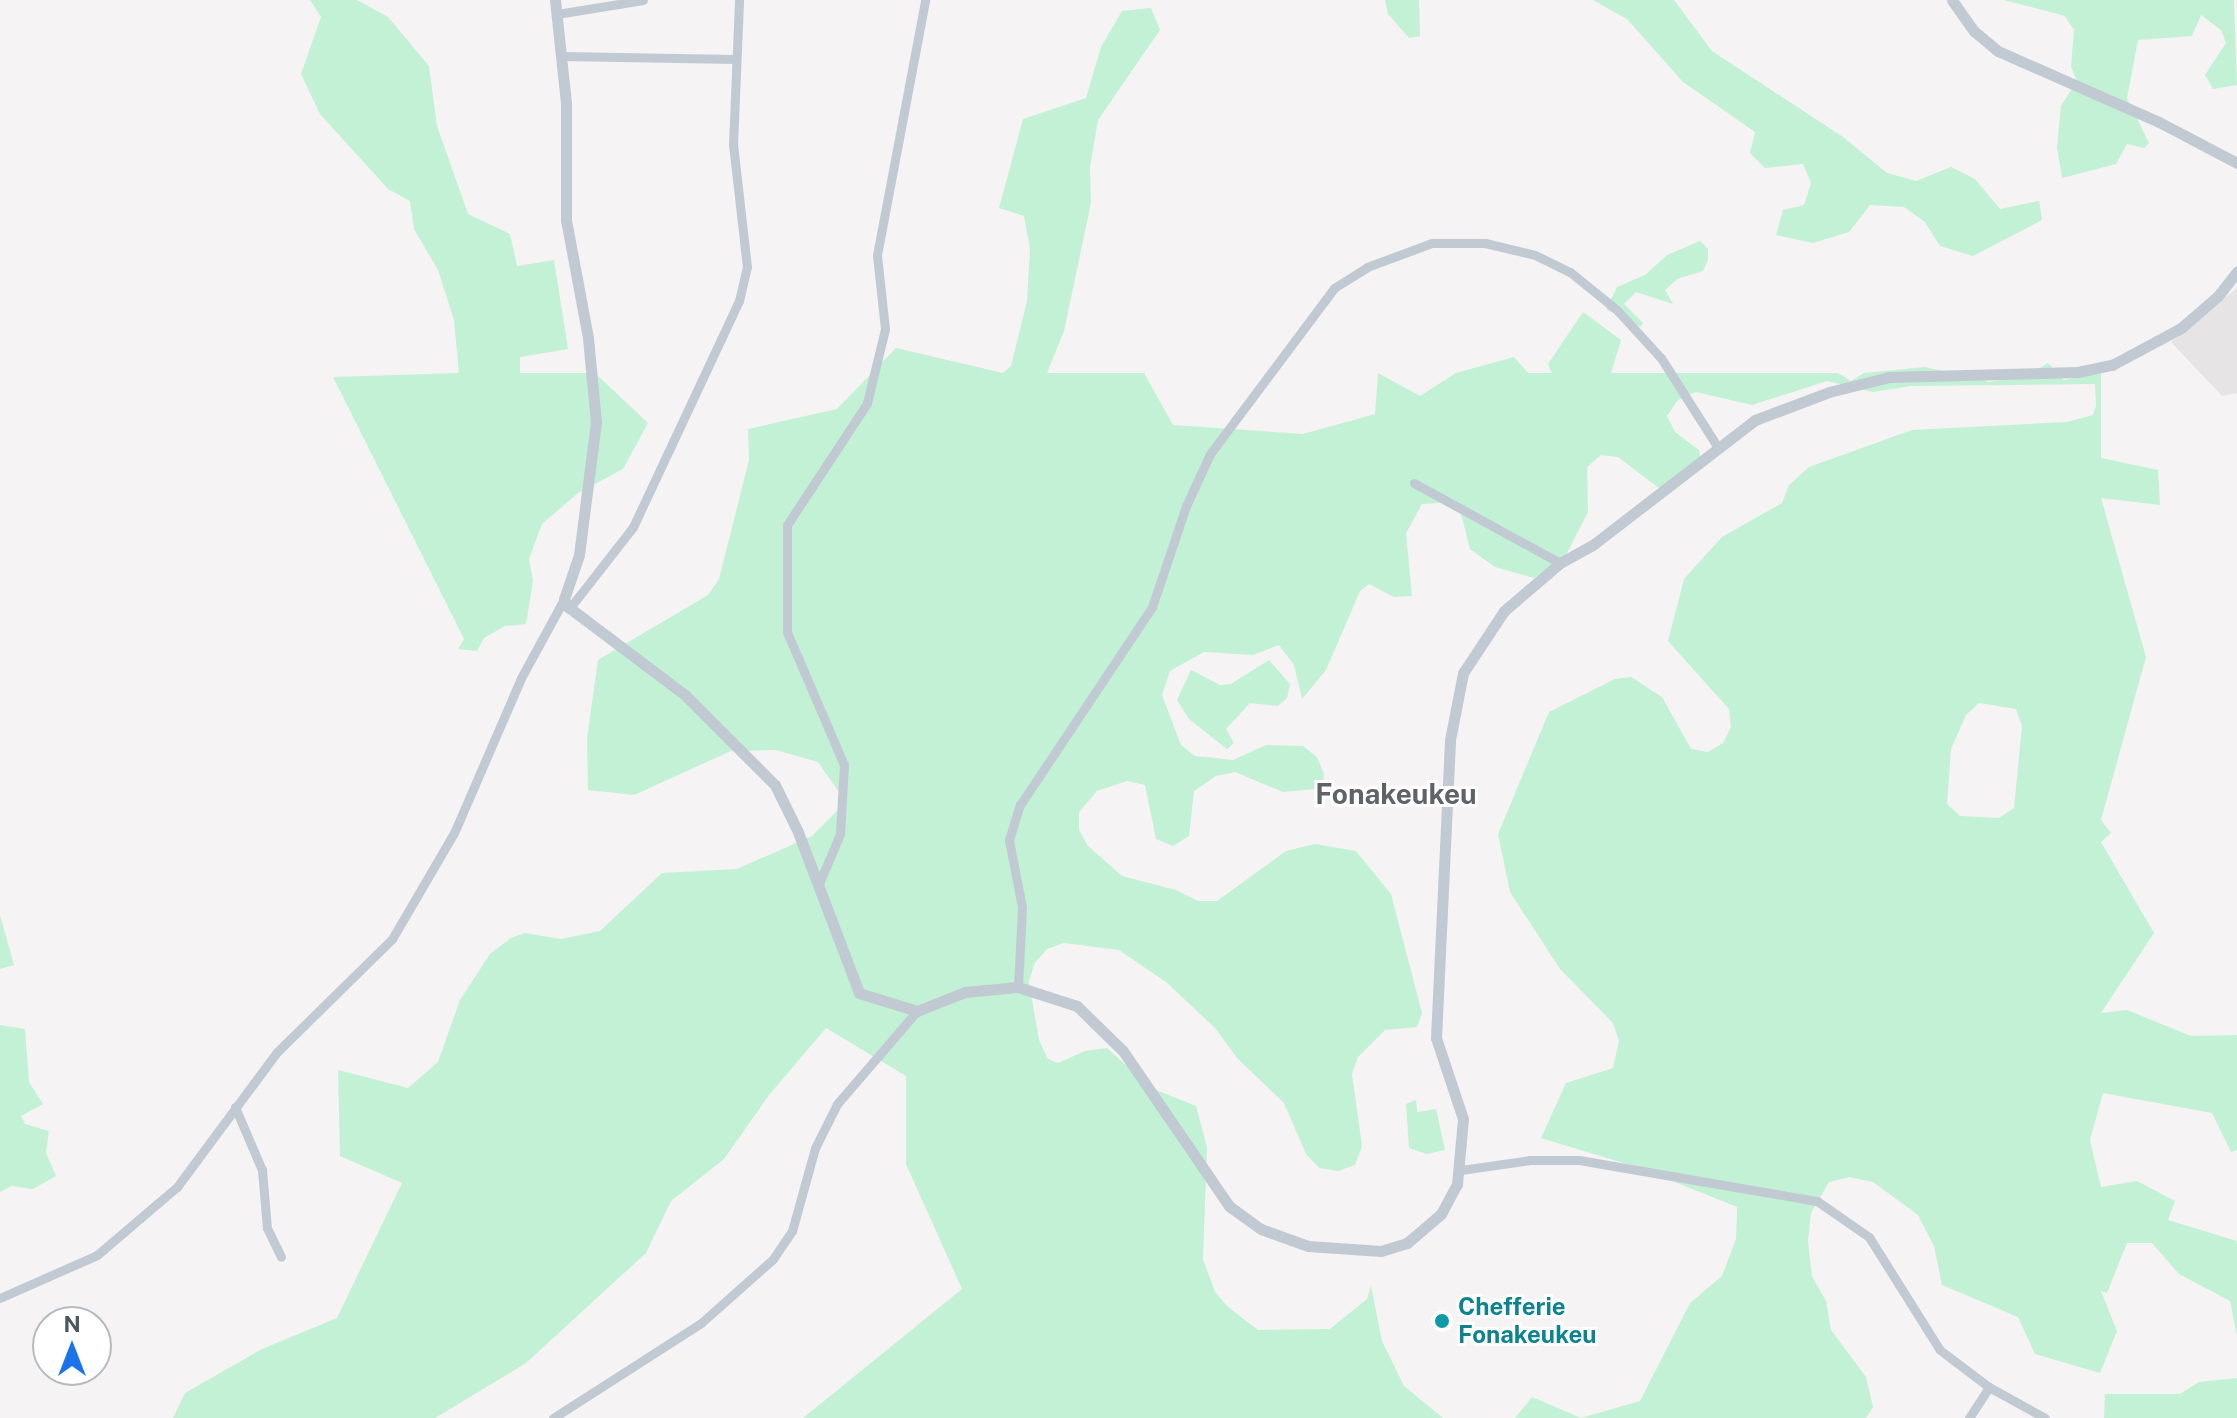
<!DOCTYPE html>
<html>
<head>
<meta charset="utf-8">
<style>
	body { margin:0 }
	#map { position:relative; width:2237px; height:1418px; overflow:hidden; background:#f5f3f3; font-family:"Public Sans",sans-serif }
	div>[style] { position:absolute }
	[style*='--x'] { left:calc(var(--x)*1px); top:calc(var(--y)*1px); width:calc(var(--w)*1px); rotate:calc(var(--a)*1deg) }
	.education>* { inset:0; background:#e6e4e5 }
	.green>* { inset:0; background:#c3f1d5 }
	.minor>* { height:9px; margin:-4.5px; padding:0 4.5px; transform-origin:4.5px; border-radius:4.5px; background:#c1cad2 }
	.tertiary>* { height:11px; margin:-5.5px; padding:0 5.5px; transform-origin:5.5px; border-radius:5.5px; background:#c1cad2 }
	.dots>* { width:22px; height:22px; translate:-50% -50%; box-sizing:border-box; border:4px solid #fff; border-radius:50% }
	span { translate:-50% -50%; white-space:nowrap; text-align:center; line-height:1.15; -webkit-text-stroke:6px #fff; paint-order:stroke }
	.culture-label { font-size:24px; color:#0d838f; font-weight:700 }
	.left { translate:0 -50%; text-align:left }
	.quarter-label { font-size:28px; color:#5f6368; font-weight:700 }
	.north { position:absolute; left:32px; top:1306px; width:80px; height:80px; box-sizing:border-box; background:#fff; border:2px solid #b7bbc0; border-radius:50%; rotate:0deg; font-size:22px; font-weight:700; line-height:32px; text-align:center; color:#4a5661 }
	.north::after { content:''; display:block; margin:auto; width:28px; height:36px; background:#1a73e8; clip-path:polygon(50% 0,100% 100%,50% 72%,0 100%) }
</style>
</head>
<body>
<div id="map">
	<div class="education">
		<i style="clip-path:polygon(2237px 288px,2237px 393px,2222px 396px,2171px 342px)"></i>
	</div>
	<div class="green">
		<i style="clip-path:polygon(310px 0,357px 0,388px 17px,429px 66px,437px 126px,468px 214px,510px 234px,517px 266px,554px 260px,568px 349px,520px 357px,520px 373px,595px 373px,648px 423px,623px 469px,578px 493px,542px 524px,529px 559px,533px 581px,526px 624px,505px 626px,484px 638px,477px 651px,458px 649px,464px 639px,333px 377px,459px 373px,454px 320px,438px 270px,414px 229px,410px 201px,388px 189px,320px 114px,301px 74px,321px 17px)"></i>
		<i style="clip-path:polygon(1385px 0,1419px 0,1420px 36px,1409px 38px,1388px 14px)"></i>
		<i style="clip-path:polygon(1593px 0,1674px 0,1712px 51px,1843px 137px,1887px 173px,1916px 181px,1951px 167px,1975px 179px,2000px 209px,2039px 201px,2042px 220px,1973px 256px,1940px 246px,1925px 222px,1904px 207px,1870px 205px,1849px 232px,1813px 243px,1776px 235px,1783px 210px,1804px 205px,1811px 183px,1803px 164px,1765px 168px,1750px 153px,1755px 132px,1683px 82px,1627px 19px)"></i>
		<i style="clip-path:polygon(2004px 0,2234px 0,2237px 85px,2213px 89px,2205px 75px,2226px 43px,2221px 30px,2201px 15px,2192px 36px,2138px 40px,2127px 98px,2149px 143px,2144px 148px,2127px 144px,2116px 164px,2062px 178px,2057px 147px,2061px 106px,2077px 81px,2071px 67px,2074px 30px,2065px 16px)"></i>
		<i style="clip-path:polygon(evenodd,1151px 8px,1160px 30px,1098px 120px,1090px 167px,1091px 203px,1064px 331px,1047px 373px,1144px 373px,1173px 425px,1303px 434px,1375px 414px,1378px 373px,1420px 396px,1456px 373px,1514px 357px,1528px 373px,1552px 373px,1548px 364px,1583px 312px,1621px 340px,1611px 373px,1838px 373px,1851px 381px,1864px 373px,1925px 367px,1989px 382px,2026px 376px,2048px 363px,2064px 380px,2101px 373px,2101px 458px,2158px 470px,2160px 505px,2101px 498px,2146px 657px,2101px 820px,2111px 833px,2101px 842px,2154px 933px,2101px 1013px,2127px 1010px,2191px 1036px,2237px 1035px,2237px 1150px,2231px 1152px,2212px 1113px,2103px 1093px,2090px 1140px,2101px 1187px,2137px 1181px,2175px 1201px,2168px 1220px,2237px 1241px,2237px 1336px,2230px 1301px,2179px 1274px,2152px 1243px,2127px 1243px,2107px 1293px,2101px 1291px,2117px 1331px,2100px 1373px,2035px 1354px,2018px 1317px,1942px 1285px,1934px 1246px,1918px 1215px,1873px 1182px,1849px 1177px,1829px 1182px,1811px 1213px,1808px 1241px,1812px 1276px,1826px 1301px,1831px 1330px,1866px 1377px,1873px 1407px,1866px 1418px,1515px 1418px,1532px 1397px,1581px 1418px,1640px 1401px,1690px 1303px,1722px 1276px,1736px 1239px,1737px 1214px,1737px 1207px,1643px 1169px,1541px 1138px,1566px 1083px,1613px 1068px,1619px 1041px,1613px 1023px,1560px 969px,1510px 892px,1498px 834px,1549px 712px,1615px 679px,1631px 677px,1662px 697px,1691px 749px,1708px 752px,1723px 743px,1731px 727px,1729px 709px,1668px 641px,1684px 579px,1722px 537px,1782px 503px,1789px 485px,1809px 467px,1912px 430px,2067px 422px,2093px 415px,2096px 406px,2095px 384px,1911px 386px,1873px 392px,1827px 381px,1752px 405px,1696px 392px,1678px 400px,1667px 416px,1675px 432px,1699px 450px,1702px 468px,1660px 489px,1618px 457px,1601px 455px,1587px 467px,1588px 512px,1565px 557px,1534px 578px,1495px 567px,1470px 549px,1458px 502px,1422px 504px,1406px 533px,1412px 596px,1394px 597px,1369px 584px,1360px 591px,1326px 670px,1302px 699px,1294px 665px,1279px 645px,1253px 655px,1204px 652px,1170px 671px,1162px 695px,1181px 745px,1195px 756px,1233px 760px,1266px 745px,1303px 746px,1317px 757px,1324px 774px,1323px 783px,1315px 789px,1283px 792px,1235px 772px,1216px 776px,1194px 791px,1189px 836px,1173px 846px,1156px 839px,1145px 785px,1127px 781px,1097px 791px,1079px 812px,1079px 830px,1088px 846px,1122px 876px,1176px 890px,1198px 901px,1217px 901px,1286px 851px,1315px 844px,1356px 851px,1391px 894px,1422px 1013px,1417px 1027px,1385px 1030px,1358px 1057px,1352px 1074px,1362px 1146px,1355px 1165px,1338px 1171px,1319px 1168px,1306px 1154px,1284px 1103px,1238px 1059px,1215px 1028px,1166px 982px,1119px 950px,1064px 943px,1047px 949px,1034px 964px,1029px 982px,1039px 1040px,1048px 1059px,1058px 1063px,1085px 1051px,1107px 1048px,1151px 1088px,1196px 1106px,1207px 1147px,1203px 1259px,1215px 1292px,1228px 1307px,1258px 1330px,1330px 1329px,1367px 1299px,1371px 1286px,1382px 1341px,1404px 1386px,1443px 1418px,803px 1418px,962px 1289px,906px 1164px,906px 1076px,826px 1028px,769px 1095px,724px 1159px,671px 1201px,646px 1253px,526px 1363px,435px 1418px,173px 1418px,185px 1393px,262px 1349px,337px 1318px,402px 1183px,340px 1156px,338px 1070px,408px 1088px,438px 1062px,460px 1000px,490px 954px,511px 938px,525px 933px,561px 939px,600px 931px,662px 873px,737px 869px,812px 836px,846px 802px,818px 762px,776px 750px,731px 751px,634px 795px,588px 790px,587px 739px,598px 660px,708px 595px,719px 579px,749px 460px,748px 429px,837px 409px,896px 348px,1003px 373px,1011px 366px,1027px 301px,1030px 249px,1024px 216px,999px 208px,1023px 119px,1086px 98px,1101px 47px,1122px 11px,1151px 8px,1979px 703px,2016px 709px,2022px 726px,2014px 808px,1999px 818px,1960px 816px,1947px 804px,1951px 749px,1966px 715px,1979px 703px)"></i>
		<i style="clip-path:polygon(1700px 241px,1708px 249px,1708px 260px,1703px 271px,1677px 279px,1665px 290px,1673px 304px,1636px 292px,1624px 304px,1643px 323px,1640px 327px,1606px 309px,1617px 287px,1645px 275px,1667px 255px)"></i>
		<i style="clip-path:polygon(1269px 660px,1290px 684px,1287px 698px,1278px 706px,1250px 703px,1226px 729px,1234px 743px,1227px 749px,1189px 719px,1177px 700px,1191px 670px,1220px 685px,1231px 684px)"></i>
		<i style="clip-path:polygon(0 915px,14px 965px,0 969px)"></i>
		<i style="clip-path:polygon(0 1025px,25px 1029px,29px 1082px,43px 1104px,21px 1116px,25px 1124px,49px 1131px,46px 1153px,56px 1176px,33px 1189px,11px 1186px,0 1192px)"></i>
		<i style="clip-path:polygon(1416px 1100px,1417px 1112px,1436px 1109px,1445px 1150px,1427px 1154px,1409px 1148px,1406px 1104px)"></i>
		<i style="clip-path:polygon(2237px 1378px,2237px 1418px,2104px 1418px,2105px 1394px,2180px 1394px,2199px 1382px)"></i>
	</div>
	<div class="minor">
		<i style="--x:557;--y:14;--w:87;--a:-9.2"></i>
		<i style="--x:562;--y:56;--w:174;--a:1"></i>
		<i style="--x:1414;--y:483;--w:166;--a:28.7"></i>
		<i style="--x:569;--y:609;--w:104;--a:-52"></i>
		<i style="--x:633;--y:527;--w:250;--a:-64.9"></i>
		<i style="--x:739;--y:301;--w:35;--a:-77"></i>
		<i style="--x:747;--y:267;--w:123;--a:-96.5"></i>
		<i style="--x:733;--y:145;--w:145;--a:-87.6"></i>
		<i style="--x:818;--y:886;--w:56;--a:-67.1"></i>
		<i style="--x:840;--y:834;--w:69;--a:-86.7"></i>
		<i style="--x:844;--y:765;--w:145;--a:-113.2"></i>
		<i style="--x:787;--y:632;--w:107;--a:-90"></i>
		<i style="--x:787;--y:525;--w:146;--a:-56.7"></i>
		<i style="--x:867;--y:403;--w:76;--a:-76.3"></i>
		<i style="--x:885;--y:329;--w:74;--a:-96.2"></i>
		<i style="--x:877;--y:255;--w:259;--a:-79.3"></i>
		<i style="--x:1018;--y:987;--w:80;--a:-87.1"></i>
		<i style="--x:1022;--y:907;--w:68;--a:-101"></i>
		<i style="--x:1009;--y:840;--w:37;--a:-73"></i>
		<i style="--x:1020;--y:805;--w:238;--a:-56.3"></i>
		<i style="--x:1152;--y:607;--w:107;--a:-71.4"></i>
		<i style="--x:1186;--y:506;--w:57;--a:-65.2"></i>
		<i style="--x:1210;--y:454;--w:207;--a:-53.2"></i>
		<i style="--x:1334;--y:288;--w:39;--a:-32"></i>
		<i style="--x:1367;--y:267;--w:69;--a:-20.3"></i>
		<i style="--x:1432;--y:243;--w:53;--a:0"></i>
		<i style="--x:1485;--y:243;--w:51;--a:13.5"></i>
		<i style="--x:1535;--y:255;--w:39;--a:26"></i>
		<i style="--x:1570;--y:272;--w:60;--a:39"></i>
		<i style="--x:1617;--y:310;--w:65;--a:47.5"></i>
		<i style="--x:1661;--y:358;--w:104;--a:57.5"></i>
		<i style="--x:235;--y:1107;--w:69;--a:66.8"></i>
		<i style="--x:262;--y:1170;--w:58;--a:85.1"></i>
		<i style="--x:267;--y:1228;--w:32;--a:64"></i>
		<i style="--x:1461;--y:1170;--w:70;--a:-8.2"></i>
		<i style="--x:1530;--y:1160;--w:49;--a:0"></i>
		<i style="--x:1579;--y:1160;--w:242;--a:9.8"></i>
		<i style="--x:1817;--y:1201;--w:63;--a:34.7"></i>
		<i style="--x:1869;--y:1237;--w:133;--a:57.9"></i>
		<i style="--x:1940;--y:1350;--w:61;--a:37.1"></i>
		<i style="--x:1989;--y:1387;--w:64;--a:29"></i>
		<i style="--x:0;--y:1298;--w:106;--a:-23.9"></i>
		<i style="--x:97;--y:1255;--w:105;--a:-40.4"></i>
		<i style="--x:177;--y:1187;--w:168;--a:-53.5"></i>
		<i style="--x:277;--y:1052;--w:161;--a:-44.5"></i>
		<i style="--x:392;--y:939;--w:123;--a:-59.7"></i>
		<i style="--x:454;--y:833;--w:169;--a:-66.6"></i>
		<i style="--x:521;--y:678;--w:90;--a:-61.4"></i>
		<i style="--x:553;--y:1418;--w:176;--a:-32.7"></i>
		<i style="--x:701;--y:1323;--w:96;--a:-41.6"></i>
		<i style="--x:773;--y:1259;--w:34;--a:-56"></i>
		<i style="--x:792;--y:1231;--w:86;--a:-74.5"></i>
		<i style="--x:815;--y:1148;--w:49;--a:-63.4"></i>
		<i style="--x:837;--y:1104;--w:123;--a:-49.3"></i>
		<i style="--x:1969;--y:1418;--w:37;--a:-57"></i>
	</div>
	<div class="tertiary">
		<i style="--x:555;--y:0;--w:104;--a:83.9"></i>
		<i style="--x:566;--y:103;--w:117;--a:90"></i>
		<i style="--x:566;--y:220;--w:120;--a:79.4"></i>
		<i style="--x:588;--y:338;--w:84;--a:84.6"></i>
		<i style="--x:596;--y:422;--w:134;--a:97.3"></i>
		<i style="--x:579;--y:555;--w:46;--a:108.8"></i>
		<i style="--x:564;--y:599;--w:8;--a:67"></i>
		<i style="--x:567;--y:606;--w:148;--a:37"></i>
		<i style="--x:685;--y:695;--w:127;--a:45"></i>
		<i style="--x:775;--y:785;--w:52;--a:63.9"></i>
		<i style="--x:798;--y:832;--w:172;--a:69.2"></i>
		<i style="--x:859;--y:993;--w:61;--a:17.2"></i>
		<i style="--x:917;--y:1011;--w:52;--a:-21.6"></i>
		<i style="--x:965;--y:992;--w:53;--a:-5.4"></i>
		<i style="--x:1018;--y:987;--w:62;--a:17.9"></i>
		<i style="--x:1077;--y:1006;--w:64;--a:44.4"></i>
		<i style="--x:1123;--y:1051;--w:188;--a:55.6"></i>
		<i style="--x:1229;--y:1206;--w:39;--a:36"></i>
		<i style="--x:1261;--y:1229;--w:50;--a:19.9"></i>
		<i style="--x:1308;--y:1246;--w:73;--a:3.9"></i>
		<i style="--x:1381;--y:1251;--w:27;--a:-17"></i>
		<i style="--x:1407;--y:1243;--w:45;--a:-40.5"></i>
		<i style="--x:1441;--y:1214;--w:34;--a:-62"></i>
		<i style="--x:1457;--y:1184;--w:65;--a:-84.7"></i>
		<i style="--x:1463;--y:1119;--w:85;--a:-108.4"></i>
		<i style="--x:1436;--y:1038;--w:298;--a:-87.3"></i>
		<i style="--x:1450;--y:740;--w:68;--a:-79"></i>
		<i style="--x:1463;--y:673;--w:74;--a:-56.5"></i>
		<i style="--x:1504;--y:611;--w:74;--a:-40.6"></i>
		<i style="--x:1560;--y:563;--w:39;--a:-29"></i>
		<i style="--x:1594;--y:544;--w:203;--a:-37.6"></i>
		<i style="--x:1755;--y:420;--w:79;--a:-20.7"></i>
		<i style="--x:1829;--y:392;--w:62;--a:-14"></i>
		<i style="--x:1889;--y:377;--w:189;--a:-1.5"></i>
		<i style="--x:2078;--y:372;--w:35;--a:-12"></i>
		<i style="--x:2112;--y:365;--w:78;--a:-28.2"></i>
		<i style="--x:2181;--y:328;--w:49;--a:-40.9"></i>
		<i style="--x:2218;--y:296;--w:31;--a:-52"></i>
		<i style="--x:1952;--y:0;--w:38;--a:55"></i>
		<i style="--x:1974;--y:31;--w:31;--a:40"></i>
		<i style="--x:1998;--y:51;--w:176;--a:23.8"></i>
		<i style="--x:2159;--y:122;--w:88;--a:27.7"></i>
	</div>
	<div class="dots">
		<i style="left:1442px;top:1321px;background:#0f9aa8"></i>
	</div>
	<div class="culture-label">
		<span class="left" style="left:1458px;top:1321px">Chefferie<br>Fonakeukeu</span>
	</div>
	<div class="quarter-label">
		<span style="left:1396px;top:794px">Fonakeukeu</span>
	</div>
	<div class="north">N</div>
</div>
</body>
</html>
